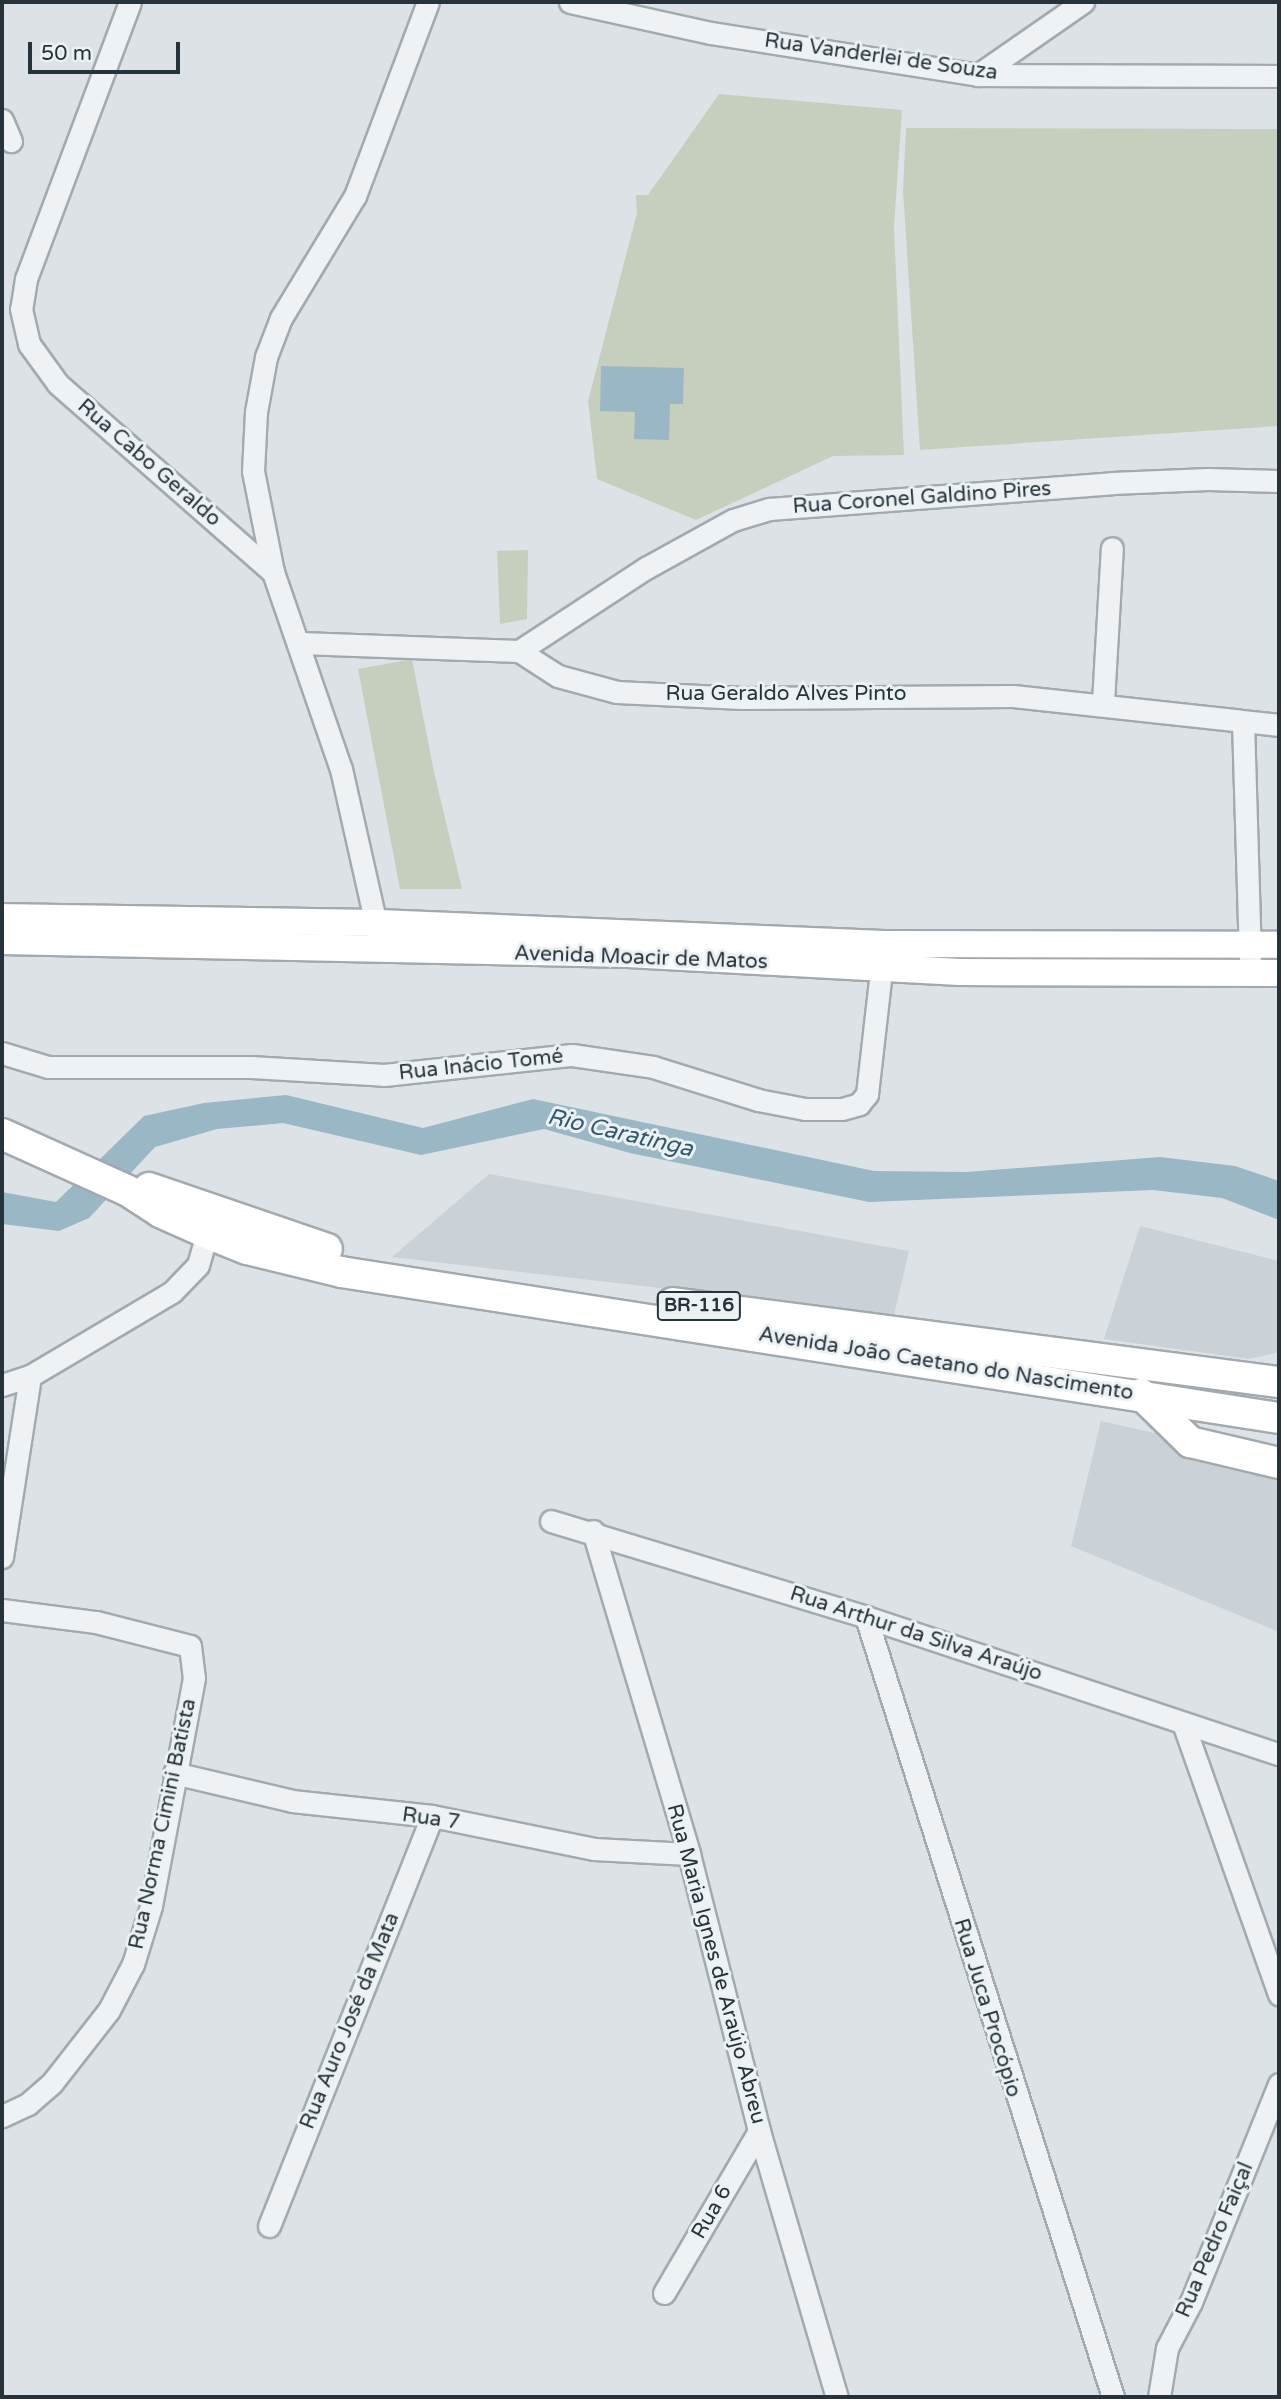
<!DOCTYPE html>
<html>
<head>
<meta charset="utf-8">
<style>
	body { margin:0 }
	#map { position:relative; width:1281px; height:2399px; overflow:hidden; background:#dde2e6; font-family:"Varela Round",sans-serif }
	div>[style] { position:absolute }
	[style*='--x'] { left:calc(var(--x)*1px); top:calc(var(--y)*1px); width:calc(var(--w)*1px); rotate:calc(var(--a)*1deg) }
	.built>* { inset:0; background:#cbd2d7 }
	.green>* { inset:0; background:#c6cfbe }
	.water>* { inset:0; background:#99b7c5 }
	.roads { filter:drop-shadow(2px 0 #a3aaaf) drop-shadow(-2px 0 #a3aaaf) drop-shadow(0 2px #a3aaaf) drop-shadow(0 -2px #a3aaaf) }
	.minor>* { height:21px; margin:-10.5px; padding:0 10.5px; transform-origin:10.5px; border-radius:10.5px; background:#eff2f4 }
	.major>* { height:26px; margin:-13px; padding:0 13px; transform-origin:13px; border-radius:13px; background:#fff }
	.highway>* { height:30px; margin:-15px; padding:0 15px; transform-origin:15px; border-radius:15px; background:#fff }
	span { translate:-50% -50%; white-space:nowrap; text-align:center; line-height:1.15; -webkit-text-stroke:6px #ecf1f4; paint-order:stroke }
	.shield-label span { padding:2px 5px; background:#ecf1f4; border:2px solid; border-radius:5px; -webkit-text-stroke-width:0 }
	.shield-label { font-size:19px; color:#27333b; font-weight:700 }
	.street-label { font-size:21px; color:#27333b }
	.water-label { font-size:23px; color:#33596d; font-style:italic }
	.frame { position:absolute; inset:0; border:4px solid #27333b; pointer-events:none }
	.scale { position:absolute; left:28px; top:42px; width:152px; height:32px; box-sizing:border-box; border:4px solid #27333b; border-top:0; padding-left:9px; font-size:21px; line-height:24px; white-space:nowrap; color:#27333b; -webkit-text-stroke:5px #ecf1f4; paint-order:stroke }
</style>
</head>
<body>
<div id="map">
	<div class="built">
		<i style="clip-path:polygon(489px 1174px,909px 1251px,894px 1315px,392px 1257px)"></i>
		<i style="clip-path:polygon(1140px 1226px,1279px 1261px,1279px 1352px,1249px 1359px,1104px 1339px)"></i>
		<i style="clip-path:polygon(1101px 1421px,1279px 1461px,1279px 1632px,1071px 1546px)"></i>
	</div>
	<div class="green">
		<i style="clip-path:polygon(719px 94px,902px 110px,894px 227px,904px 455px,833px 456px,696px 520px,597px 479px,588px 401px,637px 213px,636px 195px,648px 195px)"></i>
		<i style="clip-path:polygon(906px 128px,1279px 129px,1279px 426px,920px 450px,903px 191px)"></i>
		<i style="clip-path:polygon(528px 550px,527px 619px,500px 624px,497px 551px)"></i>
		<i style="clip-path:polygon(412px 659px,434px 772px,462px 889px,400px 889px,358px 669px)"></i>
	</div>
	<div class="water">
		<i style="clip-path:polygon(601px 366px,684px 368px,683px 404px,670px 404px,669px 440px,634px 439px,635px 412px,600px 411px)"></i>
		<i style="clip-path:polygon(286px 1095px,423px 1128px,533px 1099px,874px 1171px,966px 1172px,1160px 1157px,1235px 1166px,1279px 1181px,1279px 1220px,1222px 1198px,1153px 1190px,869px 1202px,630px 1153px,544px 1129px,421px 1155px,283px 1123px,217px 1129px,155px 1147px,89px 1218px,59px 1231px,2px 1224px,2px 1192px,56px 1202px,144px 1116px,204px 1103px)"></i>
	</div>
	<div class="roads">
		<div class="minor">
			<i style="--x:130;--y:2;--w:296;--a:110.6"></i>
			<i style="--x:26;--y:279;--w:30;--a:99"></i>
			<i style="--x:21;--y:309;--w:36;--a:77"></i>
			<i style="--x:29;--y:344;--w:49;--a:54.1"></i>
			<i style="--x:58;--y:384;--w:286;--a:41.2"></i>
			<i style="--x:273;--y:572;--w:208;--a:71"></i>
			<i style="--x:341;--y:769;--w:173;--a:77.3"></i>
			<i style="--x:570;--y:2;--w:144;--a:12.4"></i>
			<i style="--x:711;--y:33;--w:270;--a:8.9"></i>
			<i style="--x:978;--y:75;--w:301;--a:0.2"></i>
			<i style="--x:978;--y:75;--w:128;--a:-34.8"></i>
			<i style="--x:2;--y:120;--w:23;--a:67"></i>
			<i style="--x:273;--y:572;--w:103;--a:-101.2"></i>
			<i style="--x:253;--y:471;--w:59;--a:-87.1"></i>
			<i style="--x:256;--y:412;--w:56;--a:-79.7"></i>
			<i style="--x:266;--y:357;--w:42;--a:-69"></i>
			<i style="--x:281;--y:318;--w:143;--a:-58.8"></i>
			<i style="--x:355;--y:196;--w:207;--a:-69.4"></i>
			<i style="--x:301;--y:643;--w:218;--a:2.1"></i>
			<i style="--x:519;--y:651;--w:46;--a:32.7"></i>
			<i style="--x:558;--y:676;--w:61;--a:15.2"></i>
			<i style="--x:617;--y:692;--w:125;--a:2.7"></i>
			<i style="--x:742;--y:698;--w:271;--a:-0.4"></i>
			<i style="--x:1013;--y:696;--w:268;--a:6.2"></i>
			<i style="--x:519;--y:651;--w:152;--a:-33.2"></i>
			<i style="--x:646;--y:568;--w:99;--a:-28.9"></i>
			<i style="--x:733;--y:520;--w:38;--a:-17"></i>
			<i style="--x:769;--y:509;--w:344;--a:-4.3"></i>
			<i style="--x:1112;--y:483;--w:96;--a:-2.4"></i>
			<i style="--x:1208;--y:479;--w:71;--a:1.6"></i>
			<i style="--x:1103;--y:702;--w:154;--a:-86.7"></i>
			<i style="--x:1243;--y:722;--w:236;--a:88.3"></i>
			<i style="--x:2;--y:1053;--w:48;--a:16.9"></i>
			<i style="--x:48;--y:1067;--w:203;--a:0"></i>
			<i style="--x:251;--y:1067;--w:133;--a:3.4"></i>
			<i style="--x:384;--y:1075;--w:189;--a:-6.1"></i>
			<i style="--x:572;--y:1055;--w:82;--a:8.4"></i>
			<i style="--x:653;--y:1067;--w:110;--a:17.4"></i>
			<i style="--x:758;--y:1100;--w:48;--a:10.8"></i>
			<i style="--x:805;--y:1109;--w:37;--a:0"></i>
			<i style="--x:842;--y:1109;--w:18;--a:-16"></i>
			<i style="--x:859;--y:1104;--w:13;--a:-51"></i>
			<i style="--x:867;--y:1094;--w:142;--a:-83.5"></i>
			<i style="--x:2;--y:1385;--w:29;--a:-18"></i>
			<i style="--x:30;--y:1376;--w:165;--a:-30.6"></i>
			<i style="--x:172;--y:1292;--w:37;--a:-46"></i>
			<i style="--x:198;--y:1265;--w:33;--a:-74"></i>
			<i style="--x:551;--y:1521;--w:329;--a:16.9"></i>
			<i style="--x:866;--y:1617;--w:435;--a:18.4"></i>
			<i style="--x:593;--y:1531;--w:337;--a:73.4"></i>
			<i style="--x:689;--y:1854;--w:286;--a:75.8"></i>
			<i style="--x:759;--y:2131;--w:277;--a:73.7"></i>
			<i style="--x:2;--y:1557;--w:183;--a:-81.2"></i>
			<i style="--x:2;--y:1610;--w:95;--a:7.3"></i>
			<i style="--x:96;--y:1622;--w:97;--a:14.3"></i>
			<i style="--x:190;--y:1646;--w:32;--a:83"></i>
			<i style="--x:194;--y:1678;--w:232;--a:100.7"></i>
			<i style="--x:151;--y:1906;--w:61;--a:107.2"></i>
			<i style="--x:133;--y:1964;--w:52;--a:117.6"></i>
			<i style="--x:109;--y:2010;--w:93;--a:128"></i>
			<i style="--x:52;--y:2083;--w:32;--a:139"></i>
			<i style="--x:28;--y:2104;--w:29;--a:155"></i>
			<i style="--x:866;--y:1617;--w:818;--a:72.43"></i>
			<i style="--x:1183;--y:1723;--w:288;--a:70.5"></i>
			<i style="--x:174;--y:1773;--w:121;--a:13.3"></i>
			<i style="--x:292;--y:1801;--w:141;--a:6.1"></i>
			<i style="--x:432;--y:1816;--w:165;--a:11.5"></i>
			<i style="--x:594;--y:1849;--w:95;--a:3"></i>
			<i style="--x:269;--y:2226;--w:441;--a:-68.3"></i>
			<i style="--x:664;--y:2293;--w:188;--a:-59.6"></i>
			<i style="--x:1159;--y:2397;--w:50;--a:-80.7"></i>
			<i style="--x:1167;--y:2348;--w:52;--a:-62.4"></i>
			<i style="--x:1191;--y:2302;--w:235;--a:-68"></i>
		</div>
		<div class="major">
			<i style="--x:2;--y:917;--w:377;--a:0.9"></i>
			<i style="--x:379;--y:923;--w:505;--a:2.38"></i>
			<i style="--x:884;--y:944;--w:395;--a:0.1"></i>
			<i style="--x:2;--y:941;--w:626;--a:1.19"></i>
			<i style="--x:628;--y:954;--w:332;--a:3.1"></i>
			<i style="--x:960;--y:972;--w:319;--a:0.2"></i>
		</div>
		<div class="highway">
			<i style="--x:2;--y:1134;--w:138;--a:24.3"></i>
			<i style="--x:128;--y:1191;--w:38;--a:33"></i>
			<i style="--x:160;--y:1212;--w:51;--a:24.1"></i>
			<i style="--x:207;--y:1233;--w:43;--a:21.8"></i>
			<i style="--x:247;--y:1249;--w:97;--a:13.7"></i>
			<i style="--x:341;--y:1272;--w:949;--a:8.85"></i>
			<i style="--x:149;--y:1188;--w:188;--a:18.9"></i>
			<i style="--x:673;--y:1303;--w:611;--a:7.43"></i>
			<i style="--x:1141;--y:1394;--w:69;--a:44.4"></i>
			<i style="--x:1190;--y:1442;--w:91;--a:13.3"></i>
		</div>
	</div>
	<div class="shield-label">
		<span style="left:699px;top:1306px">BR-116</span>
	</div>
	<div class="street-label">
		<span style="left:881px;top:57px;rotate:8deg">Rua Vanderlei de Souza</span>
		<span style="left:149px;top:463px;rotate:41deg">Rua Cabo Geraldo</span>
		<span style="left:922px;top:498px;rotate:-4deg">Rua Coronel Galdino Pires</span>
		<span style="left:786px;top:694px">Rua Geraldo Alves Pinto</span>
		<span style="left:641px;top:958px;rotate:2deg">Avenida Moacir de Matos</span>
		<span style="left:481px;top:1065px;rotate:-6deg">Rua Inácio Tomé</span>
		<span style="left:946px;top:1364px;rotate:9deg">Avenida João Caetano do Nascimento</span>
		<span style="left:916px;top:1634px;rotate:18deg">Rua Arthur da Silva Araújo</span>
		<span style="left:431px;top:1819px;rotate:8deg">Rua 7</span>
		<span style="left:163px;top:1824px;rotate:-78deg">Rua Norma Cimini Batista</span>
		<span style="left:716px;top:1964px;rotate:75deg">Rua Maria Ignes de Araújo Abreu</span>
		<span style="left:987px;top:2008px;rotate:73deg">Rua Juca Procópio</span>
		<span style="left:350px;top:2021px;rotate:-68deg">Rua Auro José da Mata</span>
		<span style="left:712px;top:2212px;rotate:-60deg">Rua 6</span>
		<span style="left:1215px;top:2240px;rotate:-67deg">Rua Pedro Faiçal</span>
	</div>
	<div class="water-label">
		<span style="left:620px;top:1133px;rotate:13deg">Rio Caratinga</span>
	</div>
	<div class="frame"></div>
	<div class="scale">50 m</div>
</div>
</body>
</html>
